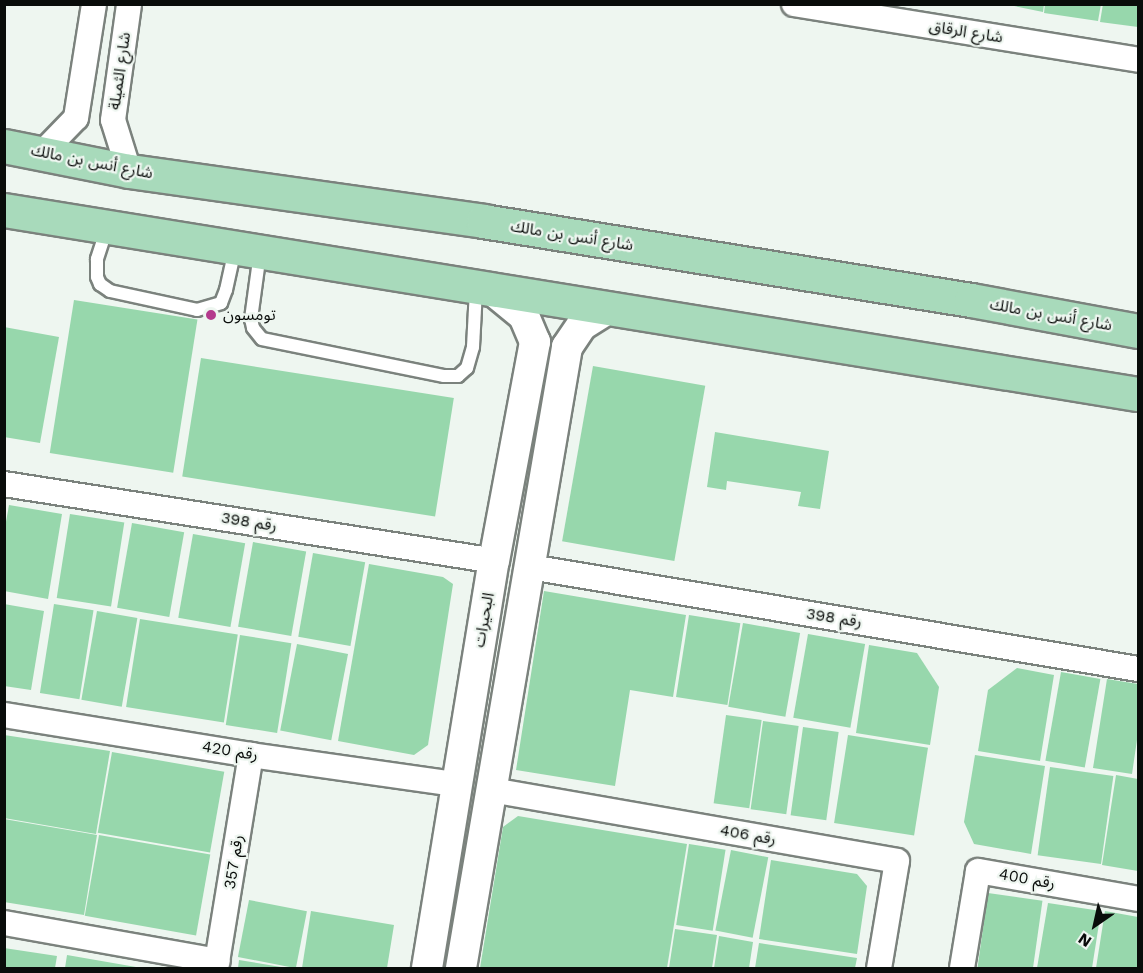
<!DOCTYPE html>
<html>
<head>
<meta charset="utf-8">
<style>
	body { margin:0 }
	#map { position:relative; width:1143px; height:973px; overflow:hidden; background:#eef6f0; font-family:"Work Sans","Noto Sans Arabic",sans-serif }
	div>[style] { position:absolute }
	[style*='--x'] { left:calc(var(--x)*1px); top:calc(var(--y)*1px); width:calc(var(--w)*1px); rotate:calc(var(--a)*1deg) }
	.building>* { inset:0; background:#97d7ac; transform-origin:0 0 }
	.roads { filter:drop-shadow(2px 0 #7b827d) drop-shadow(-2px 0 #7b827d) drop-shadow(0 2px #7b827d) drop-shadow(0 -2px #7b827d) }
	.service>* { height:12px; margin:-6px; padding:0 6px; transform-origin:6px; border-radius:6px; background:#fff }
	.minor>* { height:24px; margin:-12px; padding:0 12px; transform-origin:12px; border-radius:12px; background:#fff }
	.tertiary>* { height:30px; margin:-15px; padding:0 15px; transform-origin:15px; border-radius:15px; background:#fff }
	.primary>* { height:33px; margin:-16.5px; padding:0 16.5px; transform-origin:16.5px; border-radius:16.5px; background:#a8dabb }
	.dots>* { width:16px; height:16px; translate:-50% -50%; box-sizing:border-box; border:3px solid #eef6f0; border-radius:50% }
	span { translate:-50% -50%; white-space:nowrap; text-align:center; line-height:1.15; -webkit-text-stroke:4.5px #eef6f0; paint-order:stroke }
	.street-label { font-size:16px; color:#090c0a }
	.poi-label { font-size:16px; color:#090c0a }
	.left { translate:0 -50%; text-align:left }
	.frame { position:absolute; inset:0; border:6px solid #090c0a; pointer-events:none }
	.north { position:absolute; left:1065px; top:895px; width:60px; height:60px; -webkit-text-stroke:4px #eef6f0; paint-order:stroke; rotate:214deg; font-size:16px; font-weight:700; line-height:24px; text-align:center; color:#090c0a }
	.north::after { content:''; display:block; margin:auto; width:21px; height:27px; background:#090c0a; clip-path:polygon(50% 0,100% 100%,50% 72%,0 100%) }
</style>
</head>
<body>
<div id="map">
	<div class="building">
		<i style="clip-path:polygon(1004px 4px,1044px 4px,1043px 12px)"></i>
		<i style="clip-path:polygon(1045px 4px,1101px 4px,1098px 21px,1044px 13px)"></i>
		<i style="clip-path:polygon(1103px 4px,1138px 4px,1138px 27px,1100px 22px)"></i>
		<i style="left:74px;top:300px;width:125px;height:155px;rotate:9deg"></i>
		<i style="clip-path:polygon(4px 327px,59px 337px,40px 443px,4px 437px)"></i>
		<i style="left:201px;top:358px;width:256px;height:120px;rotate:9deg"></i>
		<i style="left:593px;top:366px;width:114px;height:178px;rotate:10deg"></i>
		<i style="clip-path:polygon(715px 432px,829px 451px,820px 509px,798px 506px,801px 492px,727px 481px,726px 490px,707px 487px)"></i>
		<i style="clip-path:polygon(9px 505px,62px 514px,48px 599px,4px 591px,4px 533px)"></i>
		<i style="left:70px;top:514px;width:55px;height:85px;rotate:9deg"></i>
		<i style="left:132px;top:523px;width:53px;height:86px;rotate:10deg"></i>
		<i style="left:193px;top:534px;width:53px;height:85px;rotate:10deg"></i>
		<i style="left:253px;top:542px;width:54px;height:86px;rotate:10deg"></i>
		<i style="left:313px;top:553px;width:53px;height:85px;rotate:10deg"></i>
		<i style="clip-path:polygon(369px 564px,443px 577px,453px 584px,428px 745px,414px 755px,338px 741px)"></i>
		<i style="clip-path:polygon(544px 591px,686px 615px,673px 697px,630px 690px,615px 786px,516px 770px)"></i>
		<i style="clip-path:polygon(4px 604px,44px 611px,31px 690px,4px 686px)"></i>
		<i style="left:54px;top:604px;width:40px;height:90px;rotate:9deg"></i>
		<i style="left:97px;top:611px;width:41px;height:90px;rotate:10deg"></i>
		<i style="left:689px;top:615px;width:52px;height:83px;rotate:9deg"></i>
		<i style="left:140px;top:619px;width:99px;height:89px;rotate:9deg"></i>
		<i style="left:743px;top:623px;width:58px;height:85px;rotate:10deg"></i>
		<i style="left:808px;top:634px;width:58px;height:85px;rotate:10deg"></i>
		<i style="left:240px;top:635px;width:52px;height:91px;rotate:9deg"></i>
		<i style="left:297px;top:644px;width:52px;height:88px;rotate:11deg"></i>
		<i style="clip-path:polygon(869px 645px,917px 653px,939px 687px,930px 745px,856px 733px)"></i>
		<i style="clip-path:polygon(1017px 668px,1054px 675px,1040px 761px,978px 751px,988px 690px)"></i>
		<i style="left:1061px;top:672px;width:40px;height:90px;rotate:10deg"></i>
		<i style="clip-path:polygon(1107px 679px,1138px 684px,1138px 733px,1132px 774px,1093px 768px)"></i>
		<i style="left:726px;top:715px;width:36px;height:89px;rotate:8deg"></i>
		<i style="left:763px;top:721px;width:36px;height:89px;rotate:8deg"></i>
		<i style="left:803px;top:727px;width:36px;height:89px;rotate:8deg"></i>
		<i style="clip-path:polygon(4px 735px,110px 751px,96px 834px,4px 818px)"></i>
		<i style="left:848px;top:735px;width:81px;height:89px;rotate:9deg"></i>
		<i style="left:112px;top:752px;width:114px;height:82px;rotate:10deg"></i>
		<i style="clip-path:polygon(975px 755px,1045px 766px,1031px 854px,974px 844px,964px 822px)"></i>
		<i style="left:1050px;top:767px;width:64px;height:89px;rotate:8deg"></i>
		<i style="clip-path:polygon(1116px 775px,1138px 779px,1138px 871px,1102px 865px)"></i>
		<i style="clip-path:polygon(518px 816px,687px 844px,667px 968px,480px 968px,503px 827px)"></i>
		<i style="clip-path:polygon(4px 819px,97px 835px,84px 915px,4px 902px)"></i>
		<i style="left:99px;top:835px;width:113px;height:82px;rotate:10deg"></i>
		<i style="left:689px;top:844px;width:37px;height:82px;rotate:9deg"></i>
		<i style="left:731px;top:850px;width:38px;height:82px;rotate:11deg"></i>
		<i style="clip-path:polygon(771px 860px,857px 874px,867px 886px,857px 954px,759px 939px)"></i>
		<i style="left:988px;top:893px;width:55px;height:76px;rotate:8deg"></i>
		<i style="left:249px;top:900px;width:59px;height:58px;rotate:11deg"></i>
		<i style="clip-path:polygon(1048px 903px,1101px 911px,1092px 968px,1037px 968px)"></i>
		<i style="clip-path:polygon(311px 911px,394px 925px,387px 968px,302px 968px)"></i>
		<i style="clip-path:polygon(1105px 911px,1138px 917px,1138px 968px,1096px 968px)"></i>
		<i style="clip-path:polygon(675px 929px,717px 935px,712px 968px,669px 968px)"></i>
		<i style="clip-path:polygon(719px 936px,753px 942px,749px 968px,714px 968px)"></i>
		<i style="clip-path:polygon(759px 943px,857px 958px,855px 968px,755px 968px)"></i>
		<i style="clip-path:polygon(4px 948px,57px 956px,55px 968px,4px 968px)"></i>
		<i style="clip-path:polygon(67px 955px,136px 967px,136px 968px,65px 968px)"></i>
		<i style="clip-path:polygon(239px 960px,281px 967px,281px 968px,238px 968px)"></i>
	</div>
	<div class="roads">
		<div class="service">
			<i style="--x:107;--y:228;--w:33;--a:108"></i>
			<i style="--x:97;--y:259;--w:18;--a:90"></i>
			<i style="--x:97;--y:277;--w:8;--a:67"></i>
			<i style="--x:100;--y:284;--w:12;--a:35"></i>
			<i style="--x:110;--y:291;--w:89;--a:12.3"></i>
			<i style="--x:197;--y:310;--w:25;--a:-16"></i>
			<i style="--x:221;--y:303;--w:14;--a:-69"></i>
			<i style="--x:226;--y:290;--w:42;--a:-77.6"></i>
			<i style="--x:260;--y:253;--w:67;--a:97.8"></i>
			<i style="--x:251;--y:319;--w:9;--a:77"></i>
			<i style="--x:253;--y:328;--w:14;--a:51"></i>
			<i style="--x:262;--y:339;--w:186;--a:11.5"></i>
			<i style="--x:444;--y:376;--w:14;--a:0"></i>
			<i style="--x:458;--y:376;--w:12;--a:-42"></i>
			<i style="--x:467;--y:368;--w:22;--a:-74"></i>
			<i style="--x:473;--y:347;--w:58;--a:-87"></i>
		</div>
		<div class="minor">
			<i style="--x:794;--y:4;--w:349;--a:9.2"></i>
			<i style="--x:43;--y:152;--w:47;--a:-45.9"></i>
			<i style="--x:76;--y:118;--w:115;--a:-81"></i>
			<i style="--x:129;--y:171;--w:53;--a:-107.4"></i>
			<i style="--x:113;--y:120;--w:117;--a:-82.1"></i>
			<i style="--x:4;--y:484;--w:496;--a:8.9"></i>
			<i style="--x:530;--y:567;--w:616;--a:9.52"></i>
			<i style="--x:4;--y:715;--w:250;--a:9.2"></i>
			<i style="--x:251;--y:755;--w:207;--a:8.1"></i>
			<i style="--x:491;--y:790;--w:412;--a:9.9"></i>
			<i style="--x:897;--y:861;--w:109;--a:99.5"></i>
			<i style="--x:4;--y:923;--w:217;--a:10.1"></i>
			<i style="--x:216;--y:968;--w:216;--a:-80.7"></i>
			<i style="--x:962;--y:968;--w:98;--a:-80.6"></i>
			<i style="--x:978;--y:871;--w:162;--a:9.9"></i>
		</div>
		<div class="tertiary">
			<i style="--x:427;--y:968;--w:412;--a:-80.7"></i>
			<i style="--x:494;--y:561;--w:223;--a:-79.4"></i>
			<i style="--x:535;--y:342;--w:28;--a:-113"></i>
			<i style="--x:524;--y:316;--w:43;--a:-140.7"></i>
			<i style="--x:461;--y:968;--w:630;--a:-80.31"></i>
			<i style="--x:567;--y:347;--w:27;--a:-56"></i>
			<i style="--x:582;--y:325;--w:31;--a:-32"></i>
		</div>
		<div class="primary">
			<i style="--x:4;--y:146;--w:127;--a:11.3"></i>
			<i style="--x:129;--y:171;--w:358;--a:8"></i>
			<i style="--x:483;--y:221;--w:494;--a:9.2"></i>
			<i style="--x:971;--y:300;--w:170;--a:10.5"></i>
			<i style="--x:4;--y:210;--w:1149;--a:9.22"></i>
		</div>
	</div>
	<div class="dots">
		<i style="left:211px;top:315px;background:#b43a8d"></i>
	</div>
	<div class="street-label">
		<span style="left:966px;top:32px;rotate:9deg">شارع الرقاق</span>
		<span style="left:120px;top:71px;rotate:-82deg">شارع الثميلة</span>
		<span style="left:92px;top:162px;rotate:11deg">شارع أنس بن مالك</span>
		<span style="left:572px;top:236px;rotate:9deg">شارع أنس بن مالك</span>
		<span style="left:1051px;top:315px;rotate:10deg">شارع أنس بن مالك</span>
		<span style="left:249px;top:522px;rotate:9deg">رقم 398</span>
		<span style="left:834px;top:618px;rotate:9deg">رقم 398</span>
		<span style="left:484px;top:620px;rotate:-80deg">البحيرات</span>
		<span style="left:230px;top:751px;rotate:9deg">رقم 420</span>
		<span style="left:748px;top:835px;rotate:10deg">رقم 406</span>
		<span style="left:234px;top:862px;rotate:-81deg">رقم 357</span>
		<span style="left:1027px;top:879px;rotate:10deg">رقم 400</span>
	</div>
	<div class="poi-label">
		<span class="left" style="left:223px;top:315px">تومسون</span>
	</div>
	<div class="frame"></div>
	<div class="north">N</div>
</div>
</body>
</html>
